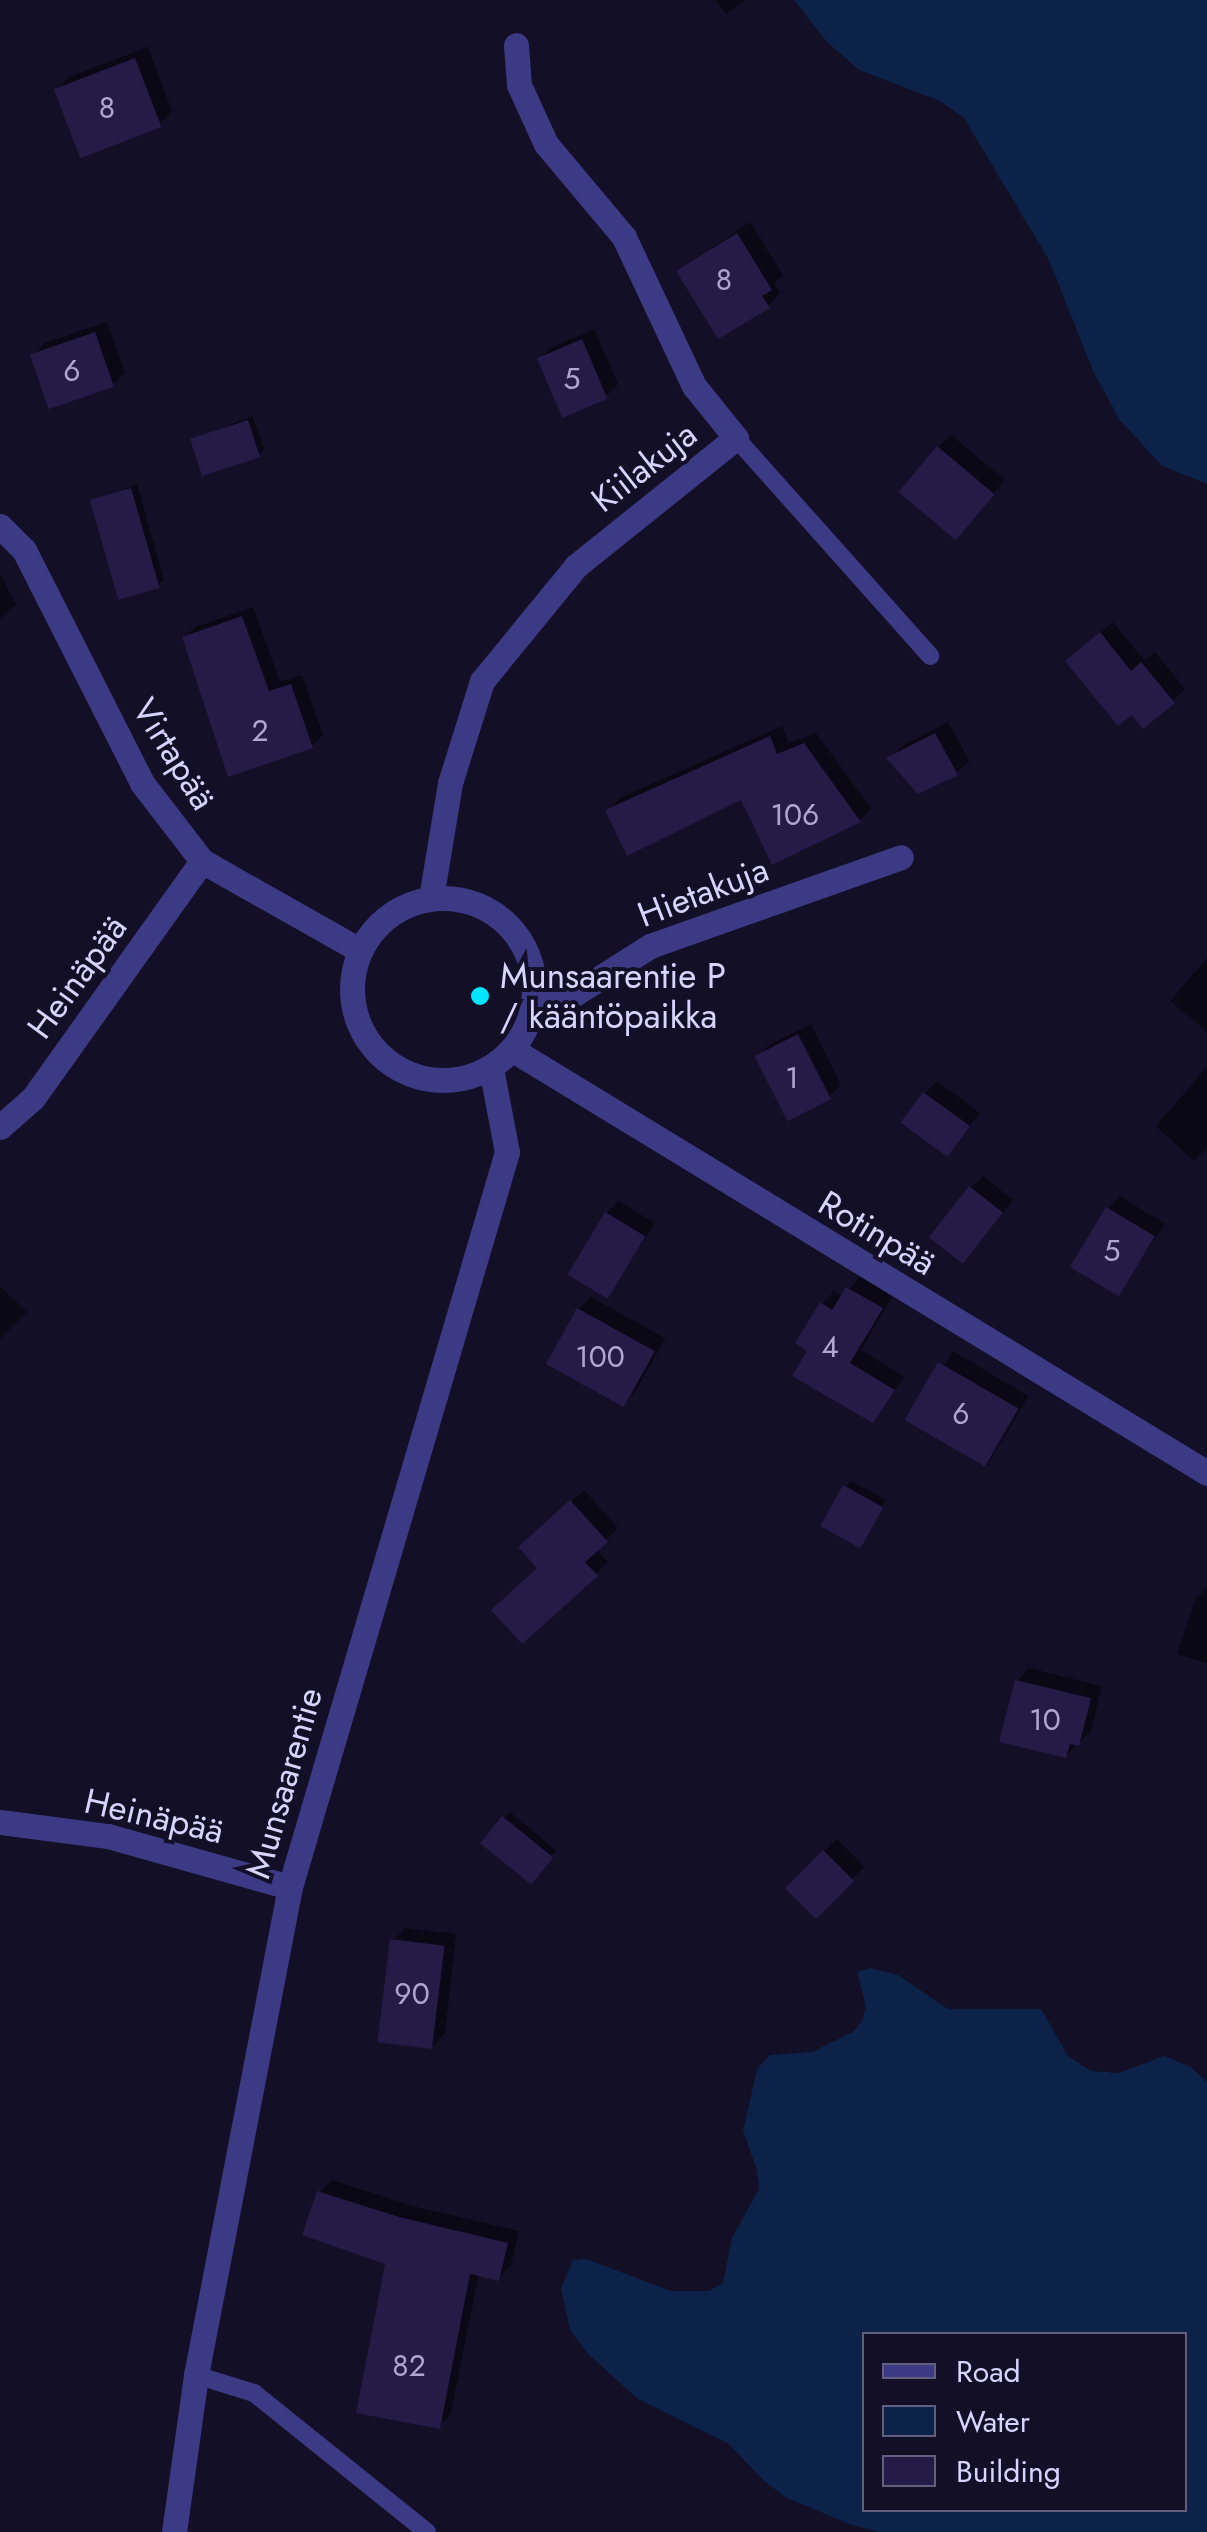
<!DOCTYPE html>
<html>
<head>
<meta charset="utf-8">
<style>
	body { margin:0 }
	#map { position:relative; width:1207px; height:2532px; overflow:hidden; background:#130f26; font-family:Jost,sans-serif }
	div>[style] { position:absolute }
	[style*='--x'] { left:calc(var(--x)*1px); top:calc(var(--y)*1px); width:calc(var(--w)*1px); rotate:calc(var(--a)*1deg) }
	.water>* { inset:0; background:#0c2248 }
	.shadow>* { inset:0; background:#0007; transform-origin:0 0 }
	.building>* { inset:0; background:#241b47; transform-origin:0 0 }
	.service>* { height:18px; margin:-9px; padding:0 9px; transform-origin:9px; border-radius:9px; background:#3d3a85 }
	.minor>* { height:25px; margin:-12.5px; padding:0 12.5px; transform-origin:12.5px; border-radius:12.5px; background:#3d3a85 }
	.tertiary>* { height:25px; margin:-12.5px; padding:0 12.5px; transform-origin:12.5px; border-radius:12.5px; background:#3d3a85 }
	.tertiary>.ring { margin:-12.5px; padding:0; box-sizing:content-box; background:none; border:25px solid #3d3a85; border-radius:50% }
	.dots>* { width:28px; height:28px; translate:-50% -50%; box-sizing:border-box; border:5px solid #130f26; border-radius:50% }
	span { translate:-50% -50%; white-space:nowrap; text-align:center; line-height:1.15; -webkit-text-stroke:8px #130f26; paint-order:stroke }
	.number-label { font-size:30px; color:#aca6d1 }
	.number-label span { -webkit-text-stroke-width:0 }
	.street-label { font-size:35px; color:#d9d4ff }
	.poi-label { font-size:35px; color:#d9d4ff }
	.left { translate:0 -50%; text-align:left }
	.legend { position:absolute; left:862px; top:2332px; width:325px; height:180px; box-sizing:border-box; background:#130f26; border:2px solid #625e7d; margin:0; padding:12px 18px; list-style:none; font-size:30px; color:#d9d4ff }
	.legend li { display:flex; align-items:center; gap:20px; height:50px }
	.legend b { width:50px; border:2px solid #625e7d }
</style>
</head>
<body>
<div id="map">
	<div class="water">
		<i style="clip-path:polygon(794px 0,1207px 0,1207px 484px,1162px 466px,1119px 419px,1093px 371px,1049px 260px,964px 118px,940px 101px,859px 70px,826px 41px)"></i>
		<i style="clip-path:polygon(evenodd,870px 1968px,898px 1975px,948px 2009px,1041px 2009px,1068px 2056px,1091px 2071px,1119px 2073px,1164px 2056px,1191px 2067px,1207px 2082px,1207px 2532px,879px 2532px,849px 2524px,787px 2498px,764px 2481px,729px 2444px,638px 2399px,589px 2355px,570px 2330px,561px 2288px,573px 2260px,586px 2259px,671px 2291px,709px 2291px,723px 2283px,732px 2238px,759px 2189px,757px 2170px,743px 2131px,757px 2069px,770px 2055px,812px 2052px,853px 2032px,862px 2021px,866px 2006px,857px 1972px,870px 1968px,1184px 2334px,1184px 2510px,864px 2510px,864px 2334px,1184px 2334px)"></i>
	</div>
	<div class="shadow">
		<i style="clip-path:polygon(715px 0,745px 0,726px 14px)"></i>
		<i style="clip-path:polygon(148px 47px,172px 112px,160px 124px,56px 90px,69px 77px)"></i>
		<i style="clip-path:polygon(750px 222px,783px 275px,774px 284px,780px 293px,768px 306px,679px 271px)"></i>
		<i style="clip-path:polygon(107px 322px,125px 373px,113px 385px,33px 355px,45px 343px)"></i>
		<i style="clip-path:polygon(594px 329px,618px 384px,606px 397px,539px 360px,552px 347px)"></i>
		<i style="clip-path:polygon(253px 416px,264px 449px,259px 455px,192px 440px)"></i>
		<i style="clip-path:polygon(951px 435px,1005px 480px,967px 524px,938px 447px)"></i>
		<i style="clip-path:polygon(137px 484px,164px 580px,158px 585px,92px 503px)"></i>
		<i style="clip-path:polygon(0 573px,16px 605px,0 619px)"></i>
		<i style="clip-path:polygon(253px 607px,280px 682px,302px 675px,323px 735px,312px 746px,185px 638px,195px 627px)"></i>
		<i style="clip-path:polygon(1113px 622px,1144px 660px,1155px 652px,1185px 689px,1173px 701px,1080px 649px)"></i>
		<i style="clip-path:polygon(948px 722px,969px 761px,956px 773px,890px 758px,902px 746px)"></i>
		<i style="clip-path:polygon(782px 726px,789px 743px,816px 733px,871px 808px,860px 820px,773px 861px,743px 797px,608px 810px,620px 798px)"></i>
		<i style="clip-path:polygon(1207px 958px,1207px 1032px,1170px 1001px)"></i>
		<i style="clip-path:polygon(811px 1024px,841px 1085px,829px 1097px,757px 1057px,769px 1045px)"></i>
		<i style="clip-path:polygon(1207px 1067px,1207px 1148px,1194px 1161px,1156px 1126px)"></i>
		<i style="clip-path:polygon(937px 1081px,980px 1113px,947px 1154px,925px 1093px)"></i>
		<i style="clip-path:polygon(983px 1176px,1013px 1200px,975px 1248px,971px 1188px)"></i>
		<i style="clip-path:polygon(1120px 1196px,1165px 1224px,1118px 1293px,1108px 1208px)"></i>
		<i style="clip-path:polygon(619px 1201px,655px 1223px,607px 1295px,606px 1214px)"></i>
		<i style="clip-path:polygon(860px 1276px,893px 1295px,861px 1350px,905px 1377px,872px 1420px,810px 1350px,822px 1304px,834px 1291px,843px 1297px)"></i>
		<i style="clip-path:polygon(0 1286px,27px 1312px,0 1339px)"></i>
		<i style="clip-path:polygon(591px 1297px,665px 1338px,635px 1392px,623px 1405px,579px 1309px)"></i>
		<i style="left:953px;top:1351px;width:88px;height:82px;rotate:31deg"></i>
		<i style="clip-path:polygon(851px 1481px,886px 1500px,860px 1546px,845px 1487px)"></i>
		<i style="clip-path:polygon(584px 1490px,618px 1528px,596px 1549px,608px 1562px,596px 1574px,540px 1567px,534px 1535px)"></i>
		<i style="clip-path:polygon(1207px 1588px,1207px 1663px,1177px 1654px,1195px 1600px)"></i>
		<i style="clip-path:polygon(1029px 1668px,1102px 1686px,1091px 1731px,1066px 1756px,1017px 1681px)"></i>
		<i style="left:510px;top:1812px;width:60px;height:41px;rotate:40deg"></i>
		<i style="left:837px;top:1839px;width:39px;height:70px;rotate:46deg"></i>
		<i style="clip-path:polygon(405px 1928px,456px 1934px,445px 2033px,433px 2046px,393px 1941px)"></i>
		<i style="clip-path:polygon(332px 2180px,413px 2206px,519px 2231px,511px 2266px,498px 2278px,479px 2273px,451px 2414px,439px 2427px,388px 2262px,320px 2192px)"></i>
	</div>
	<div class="building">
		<i style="left:135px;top:58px;width:74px;height:87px;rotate:69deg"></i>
		<i style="clip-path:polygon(737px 233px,772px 290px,762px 296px,770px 308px,718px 339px,676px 271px)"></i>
		<i style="left:95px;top:332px;width:58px;height:69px;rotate:71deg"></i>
		<i style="left:582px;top:339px;width:65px;height:49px;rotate:67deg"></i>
		<i style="left:248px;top:420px;width:39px;height:61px;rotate:72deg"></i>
		<i style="left:937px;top:446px;width:75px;height:60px;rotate:40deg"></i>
		<i style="left:131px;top:488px;width:104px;height:43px;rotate:74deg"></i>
		<i style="clip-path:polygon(242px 616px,269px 691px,291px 684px,313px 748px,228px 777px,182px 637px)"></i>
		<i style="clip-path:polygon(1100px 632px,1131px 671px,1141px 662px,1175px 703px,1143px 729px,1132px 715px,1118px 726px,1065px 661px)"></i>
		<i style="clip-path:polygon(935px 733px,958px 775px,918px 794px,886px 758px)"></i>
		<i style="clip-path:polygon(770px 736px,777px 754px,804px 743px,861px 822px,772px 865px,741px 800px,627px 856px,605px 810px)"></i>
		<i style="left:798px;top:1034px;width:73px;height:49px;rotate:63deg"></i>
		<i style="left:923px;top:1092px;width:58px;height:38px;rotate:36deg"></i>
		<i style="left:969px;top:1186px;width:43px;height:65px;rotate:38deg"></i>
		<i style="left:1106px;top:1207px;width:57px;height:70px;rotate:31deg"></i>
		<i style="left:605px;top:1212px;width:47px;height:73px;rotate:31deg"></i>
		<i style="clip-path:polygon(846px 1287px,883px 1308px,850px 1363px,895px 1390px,873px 1423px,792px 1376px,807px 1351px,795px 1343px,820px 1302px,832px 1310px)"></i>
		<i style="left:577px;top:1308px;width:89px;height:64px;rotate:29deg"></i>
		<i style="left:938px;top:1362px;width:93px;height:67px;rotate:30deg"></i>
		<i style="left:843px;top:1485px;width:46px;height:47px;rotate:29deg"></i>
		<i style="clip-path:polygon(570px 1500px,608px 1542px,585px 1562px,598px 1576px,522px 1644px,491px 1610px,537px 1568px,518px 1547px)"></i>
		<i style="clip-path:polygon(1015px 1680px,1091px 1698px,1079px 1746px,1070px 1744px,1066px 1758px,999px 1742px)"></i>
		<i style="left:502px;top:1816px;width:66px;height:35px;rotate:39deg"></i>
		<i style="left:823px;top:1850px;width:44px;height:54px;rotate:45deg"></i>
		<i style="left:390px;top:1939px;width:55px;height:104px;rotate:7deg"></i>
		<i style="clip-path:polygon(317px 2191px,399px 2217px,508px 2243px,499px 2281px,470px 2274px,440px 2429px,356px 2413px,385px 2264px,302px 2235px)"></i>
	</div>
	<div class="service">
		<i style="--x:736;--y:438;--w:292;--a:48.3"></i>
		<i style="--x:196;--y:2375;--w:61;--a:17.2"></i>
		<i style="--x:254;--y:2393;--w:222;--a:38.8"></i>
	</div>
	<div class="minor">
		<i style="--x:0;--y:526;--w:34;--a:45"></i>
		<i style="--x:24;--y:550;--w:261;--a:63.1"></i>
		<i style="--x:142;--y:783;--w:98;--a:52.4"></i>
		<i style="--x:202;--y:861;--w:180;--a:29.5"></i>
		<i style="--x:431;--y:898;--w:117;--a:-80.6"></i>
		<i style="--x:450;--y:783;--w:107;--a:-72.6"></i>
		<i style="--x:482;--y:681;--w:149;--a:-50.7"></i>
		<i style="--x:576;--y:566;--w:205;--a:-38.7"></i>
		<i style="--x:736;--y:438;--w:67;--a:-128.9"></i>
		<i style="--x:694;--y:386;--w:165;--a:-115.2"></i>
		<i style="--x:624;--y:237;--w:121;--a:-130"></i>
		<i style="--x:546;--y:144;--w:65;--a:-114.6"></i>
		<i style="--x:519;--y:85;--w:40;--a:-94.3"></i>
		<i style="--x:535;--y:991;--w:41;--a:2.8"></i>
		<i style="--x:576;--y:993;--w:88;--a:-32.4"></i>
		<i style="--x:650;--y:946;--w:266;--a:-19.5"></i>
		<i style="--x:513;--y:1050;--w:813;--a:31.36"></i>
		<i style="--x:0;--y:1127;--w:44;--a:-41.3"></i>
		<i style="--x:33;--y:1098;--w:291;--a:-54.5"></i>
		<i style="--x:0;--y:1822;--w:109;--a:7.4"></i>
		<i style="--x:108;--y:1836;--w:189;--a:15.7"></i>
	</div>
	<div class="tertiary">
		<i class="ring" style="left:352px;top:898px;width:157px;height:157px"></i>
		<i style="--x:174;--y:2532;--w:159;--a:-82"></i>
		<i style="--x:196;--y:2375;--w:497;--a:-79.1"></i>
		<i style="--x:290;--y:1887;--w:766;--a:-73.55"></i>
		<i style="--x:507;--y:1152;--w:86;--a:-100.8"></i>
	</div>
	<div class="dots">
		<i style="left:480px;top:996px;background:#00e5ff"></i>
	</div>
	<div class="number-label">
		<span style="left:107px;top:108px">8</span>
		<span style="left:724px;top:280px">8</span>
		<span style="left:72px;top:371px">6</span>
		<span style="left:572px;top:379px">5</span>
		<span style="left:260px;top:731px">2</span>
		<span style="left:795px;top:815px">106</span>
		<span style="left:792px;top:1078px">1</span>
		<span style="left:1112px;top:1251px">5</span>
		<span style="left:830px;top:1347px">4</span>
		<span style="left:600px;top:1357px">100</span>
		<span style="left:961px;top:1414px">6</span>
		<span style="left:1045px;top:1720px">10</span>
		<span style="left:412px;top:1994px">90</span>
		<span style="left:409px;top:2366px">82</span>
	</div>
	<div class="street-label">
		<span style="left:644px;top:467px;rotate:-38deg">Kiilakuja</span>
		<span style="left:174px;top:754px;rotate:58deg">Virtapää</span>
		<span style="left:703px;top:892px;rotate:-21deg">Hietakuja</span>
		<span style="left:77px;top:977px;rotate:-54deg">Heinäpää</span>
		<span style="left:877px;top:1233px;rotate:31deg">Rotinpää</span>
		<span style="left:284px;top:1783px;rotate:-74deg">Munsaarentie</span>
		<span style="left:154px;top:1816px;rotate:13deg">Heinäpää</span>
	</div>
	<div class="poi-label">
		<span class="left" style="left:500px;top:996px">Munsaarentie P<br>/ kääntöpaikka</span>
	</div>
	<ul class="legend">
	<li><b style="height:12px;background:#3d3a85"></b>Road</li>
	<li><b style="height:28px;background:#0c2248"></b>Water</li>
	<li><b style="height:28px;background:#241b47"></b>Building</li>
	</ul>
</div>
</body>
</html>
